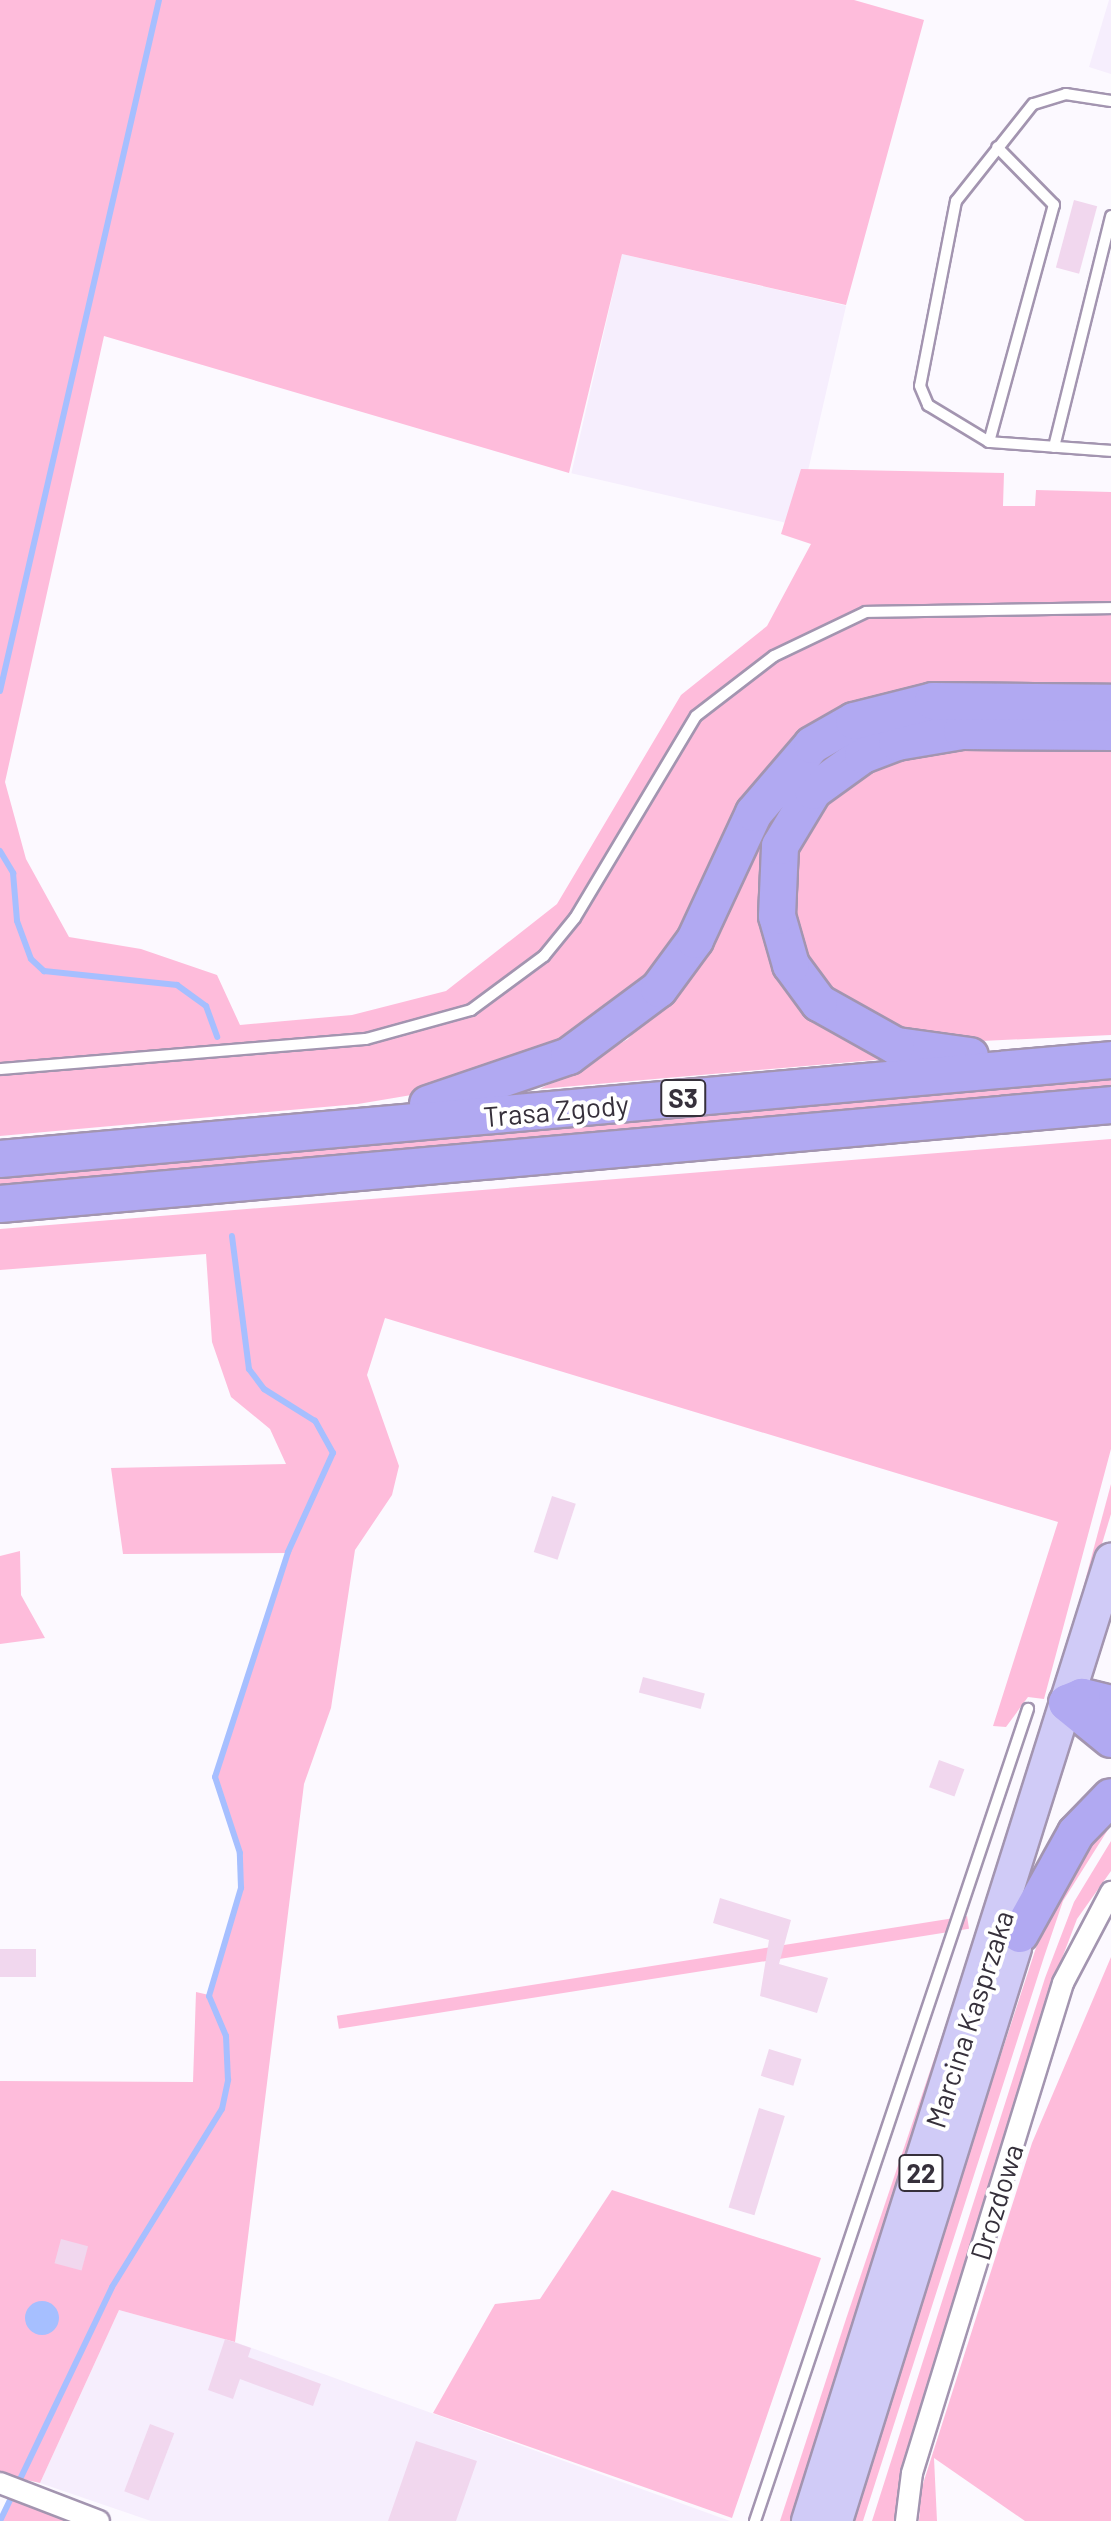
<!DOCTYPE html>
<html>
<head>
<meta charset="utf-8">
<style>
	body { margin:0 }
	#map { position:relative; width:1111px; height:2521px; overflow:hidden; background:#fcf9ff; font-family:Barlow,sans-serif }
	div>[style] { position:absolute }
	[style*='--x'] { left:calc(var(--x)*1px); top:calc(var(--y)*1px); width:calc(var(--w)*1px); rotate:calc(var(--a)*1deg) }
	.built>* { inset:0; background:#f6eefd; transform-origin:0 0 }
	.green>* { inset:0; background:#febcdb; transform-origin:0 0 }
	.water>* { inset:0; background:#a6bfff }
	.round { border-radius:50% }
	.stream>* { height:6px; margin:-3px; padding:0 3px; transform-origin:3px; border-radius:3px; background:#a6bfff }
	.building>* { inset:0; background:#f1d7ee; transform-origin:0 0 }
	.roads { filter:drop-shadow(2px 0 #a395b0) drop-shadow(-2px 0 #a395b0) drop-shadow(0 2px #a395b0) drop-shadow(0 -2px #a395b0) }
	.service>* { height:10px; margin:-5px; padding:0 5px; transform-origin:5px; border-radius:5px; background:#fff }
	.minor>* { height:20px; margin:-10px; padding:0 10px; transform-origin:10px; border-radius:10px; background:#fff }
	.primary>* { height:32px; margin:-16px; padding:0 16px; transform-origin:16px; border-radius:16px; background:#d0cbf7 }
	.motorway>* { height:36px; margin:-18px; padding:0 18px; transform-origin:18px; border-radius:18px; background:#b1a9f2 }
	span { translate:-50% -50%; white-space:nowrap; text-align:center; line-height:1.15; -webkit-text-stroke:8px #fff; paint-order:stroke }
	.shield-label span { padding:2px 6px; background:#fff; border:2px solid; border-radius:6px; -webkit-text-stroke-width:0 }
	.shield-label { font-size:26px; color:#36303b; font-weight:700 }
	.street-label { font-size:28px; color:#36303b }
</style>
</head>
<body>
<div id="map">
	<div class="built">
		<i style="clip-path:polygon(1109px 0,1111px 0,1111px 74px,1089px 67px)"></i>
		<i style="left:622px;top:254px;width:230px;height:225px;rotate:13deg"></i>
		<i style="clip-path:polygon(119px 2310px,235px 2342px,730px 2521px,151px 2521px,40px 2483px)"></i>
	</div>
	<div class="green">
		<i style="clip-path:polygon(0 0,854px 0,924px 20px,846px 305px,622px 254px,569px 473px,104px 336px,5px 782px,26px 859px,69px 937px,141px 949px,217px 975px,240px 1025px,352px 1015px,446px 991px,557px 904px,681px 695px,767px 626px,811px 544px,781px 534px,801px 469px,1004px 473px,1003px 506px,1035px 506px,1036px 490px,1111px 492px,1111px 694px,809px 735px,671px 946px,608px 1015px,540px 1058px,459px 1087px,358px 1104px,0 1136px)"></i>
		<i style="clip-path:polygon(853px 737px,825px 765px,766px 930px,886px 1059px,540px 1089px,628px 1039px,707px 946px,765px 821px,824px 754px)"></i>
		<i style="clip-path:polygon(986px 742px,1111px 745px,1111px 1035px,961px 1042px,852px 1013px,803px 964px,785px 909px,791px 862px,828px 799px,861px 770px,911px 752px)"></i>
		<i style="clip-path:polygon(1111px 1073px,1111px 1091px,0 1191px,0 1170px)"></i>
		<i style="clip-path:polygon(1111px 1139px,1111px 1449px,1044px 1699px,1028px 1697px,1006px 1727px,993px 1726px,1058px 1522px,385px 1318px,367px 1375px,399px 1466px,392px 1495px,355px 1550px,331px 1708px,304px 1784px,235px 2342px,119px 2310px,40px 2483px,0 2474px,0 2081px,193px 2082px,196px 1992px,209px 1995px,241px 1888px,240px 1853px,215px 1777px,287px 1553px,123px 1554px,111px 1468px,286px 1464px,270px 1429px,231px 1397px,212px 1342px,206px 1254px,0 1270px,0 1229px)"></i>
		<i style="clip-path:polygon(1111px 1484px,1111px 1514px,1041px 1745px)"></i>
		<i style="clip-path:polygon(20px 1551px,21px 1595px,45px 1638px,0 1644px,0 1556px)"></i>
		<i style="clip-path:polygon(1034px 1764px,794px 2521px,780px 2521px,846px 2319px)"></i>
		<i style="clip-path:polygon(1103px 1821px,1109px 1828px,1063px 1901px,1044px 1957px,863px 2521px,848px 2521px,1052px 1899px)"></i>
		<i style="clip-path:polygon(1111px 1841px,1111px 1871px,1077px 1919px,1051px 1987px,903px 2466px,894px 2521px,872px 2521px,1045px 1978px,1074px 1902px)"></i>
		<i style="left:967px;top:1916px;width:13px;height:638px;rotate:81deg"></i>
		<i style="clip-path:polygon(1111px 1957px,1111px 2521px,1025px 2521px,934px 2458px,937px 2521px,919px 2521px,921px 2490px,1032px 2143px)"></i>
		<i style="clip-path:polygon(612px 2190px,821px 2258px,732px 2518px,433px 2413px,495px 2304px,540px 2299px)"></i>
		<i style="clip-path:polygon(12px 2495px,84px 2521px,0 2521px)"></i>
	</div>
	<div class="water">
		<i class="round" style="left:25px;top:2301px;width:34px;height:34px"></i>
	</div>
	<div class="stream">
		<i style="--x:0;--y:691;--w:709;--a:-77.04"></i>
		<i style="--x:0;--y:851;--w:26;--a:59"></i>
		<i style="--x:13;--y:873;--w:48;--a:85.2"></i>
		<i style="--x:17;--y:921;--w:40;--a:69.8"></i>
		<i style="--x:31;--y:959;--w:18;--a:43"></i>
		<i style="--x:44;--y:971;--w:134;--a:6"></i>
		<i style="--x:177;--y:985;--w:36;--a:36"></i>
		<i style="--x:206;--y:1006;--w:33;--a:70"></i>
		<i style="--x:0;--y:2521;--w:259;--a:-64.4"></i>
		<i style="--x:112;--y:2287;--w:209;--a:-58.3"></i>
		<i style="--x:222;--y:2109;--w:30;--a:-78"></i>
		<i style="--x:228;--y:2080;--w:44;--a:-92.6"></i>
		<i style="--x:226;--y:2036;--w:43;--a:-113"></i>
		<i style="--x:209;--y:1996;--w:113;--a:-73.5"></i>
		<i style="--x:241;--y:1888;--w:35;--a:-92"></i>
		<i style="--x:240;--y:1853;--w:80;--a:-108.2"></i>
		<i style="--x:215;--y:1777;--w:237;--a:-72"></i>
		<i style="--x:288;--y:1552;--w:109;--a:-65.6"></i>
		<i style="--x:333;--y:1453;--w:37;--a:-119"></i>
		<i style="--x:315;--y:1421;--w:60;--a:-147.9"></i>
		<i style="--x:264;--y:1389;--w:25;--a:-127"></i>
		<i style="--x:249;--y:1369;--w:134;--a:-97.3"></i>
	</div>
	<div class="building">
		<i style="left:1074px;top:200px;width:24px;height:70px;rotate:15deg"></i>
		<i style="left:552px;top:1496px;width:25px;height:59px;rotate:18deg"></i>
		<i style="left:643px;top:1677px;width:64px;height:16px;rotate:15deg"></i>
		<i style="left:939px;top:1760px;width:27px;height:29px;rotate:20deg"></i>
		<i style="clip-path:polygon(720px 1898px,791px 1920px,779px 1964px,828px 1978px,817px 2013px,760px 1996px,769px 1940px,713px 1923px)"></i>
		<i style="left:0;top:1949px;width:36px;height:28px"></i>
		<i style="left:769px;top:2049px;width:34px;height:28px;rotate:17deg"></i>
		<i style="left:759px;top:2108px;width:27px;height:104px;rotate:17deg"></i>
		<i style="left:61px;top:2239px;width:28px;height:25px;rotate:15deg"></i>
		<i style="clip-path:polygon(225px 2339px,251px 2348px,248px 2357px,321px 2384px,313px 2406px,240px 2379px,233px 2399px,208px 2390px)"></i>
		<i style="left:150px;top:2424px;width:26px;height:72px;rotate:21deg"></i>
		<i style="clip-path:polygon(416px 2441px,477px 2461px,456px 2521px,388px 2521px)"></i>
	</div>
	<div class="roads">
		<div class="service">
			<i style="--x:1111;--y:101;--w:46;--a:-171.2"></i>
			<i style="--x:1066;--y:94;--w:34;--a:163"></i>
			<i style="--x:1033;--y:104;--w:124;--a:128.4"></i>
			<i style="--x:956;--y:201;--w:188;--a:101"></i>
			<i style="--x:920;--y:386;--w:21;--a:67"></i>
			<i style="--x:928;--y:405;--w:71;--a:31.2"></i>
			<i style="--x:989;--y:442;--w:122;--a:4.2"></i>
			<i style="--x:989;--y:442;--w:246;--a:-74.7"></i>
			<i style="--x:1054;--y:205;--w:81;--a:-134.5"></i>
			<i style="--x:1054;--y:447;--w:238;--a:-76.1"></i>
			<i style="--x:0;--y:1069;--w:367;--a:-4.7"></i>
			<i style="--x:366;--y:1039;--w:109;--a:-15.4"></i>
			<i style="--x:471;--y:1010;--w:91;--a:-36.5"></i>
			<i style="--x:544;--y:956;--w:49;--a:-50.8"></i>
			<i style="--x:575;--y:918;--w:235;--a:-59.1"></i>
			<i style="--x:696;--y:716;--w:98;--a:-37.6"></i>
			<i style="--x:774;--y:656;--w:102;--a:-25.6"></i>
			<i style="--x:866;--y:612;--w:245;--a:-0.9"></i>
			<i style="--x:755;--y:2521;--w:857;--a:-71.42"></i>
		</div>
		<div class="minor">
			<i style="--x:0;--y:2483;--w:106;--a:21"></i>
			<i style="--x:906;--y:2521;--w:48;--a:-82.9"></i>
			<i style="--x:912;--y:2473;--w:513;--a:-72.87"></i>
			<i style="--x:1063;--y:1983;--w:103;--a:-62.2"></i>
		</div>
		<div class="primary">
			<i style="--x:808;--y:2521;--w:1008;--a:-72.5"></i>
			<i style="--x:836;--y:2521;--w:600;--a:-72.65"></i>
		</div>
		<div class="motorway">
			<i style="--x:970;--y:1056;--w:75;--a:-172.3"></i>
			<i style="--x:896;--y:1046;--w:88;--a:-150.8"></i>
			<i style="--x:819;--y:1003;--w:47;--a:-126.4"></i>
			<i style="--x:791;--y:965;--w:51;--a:-105.9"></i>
			<i style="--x:777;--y:916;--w:70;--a:-87.5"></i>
			<i style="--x:780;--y:846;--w:64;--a:-59"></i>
			<i style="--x:813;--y:791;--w:62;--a:-35.8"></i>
			<i style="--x:863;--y:755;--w:36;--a:-21"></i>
			<i style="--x:897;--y:742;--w:66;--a:-9.6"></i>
			<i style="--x:962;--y:731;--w:149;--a:0.4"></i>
			<i style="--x:428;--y:1104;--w:149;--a:-18.8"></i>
			<i style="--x:569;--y:1056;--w:112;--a:-36.7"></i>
			<i style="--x:659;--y:989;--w:61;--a:-53.7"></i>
			<i style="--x:695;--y:940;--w:140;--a:-65.1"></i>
			<i style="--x:754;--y:813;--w:89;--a:-49.5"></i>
			<i style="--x:812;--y:745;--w:48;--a:-29.7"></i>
			<i style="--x:854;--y:721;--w:81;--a:-14.2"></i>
			<i style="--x:933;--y:701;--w:178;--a:0.6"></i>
			<i style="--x:0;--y:1159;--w:1115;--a:-5.09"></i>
			<i style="--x:0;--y:1204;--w:1115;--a:-5.09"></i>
			<i style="--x:1111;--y:1704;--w:30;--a:-166"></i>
			<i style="--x:1082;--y:1697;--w:16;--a:158"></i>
			<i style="--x:1067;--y:1703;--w:57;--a:39.3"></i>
			<i style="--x:1020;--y:1934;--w:115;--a:-61"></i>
			<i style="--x:1076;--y:1833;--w:50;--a:-45.8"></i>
		</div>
	</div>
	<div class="shield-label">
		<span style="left:683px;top:1098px">S3</span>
		<span style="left:921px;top:2173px">22</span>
	</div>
	<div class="street-label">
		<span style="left:556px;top:1110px;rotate:-5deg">Trasa Zgody</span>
		<span style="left:969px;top:2019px;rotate:-72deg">Marcina Kasprzaka</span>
		<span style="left:996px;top:2202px;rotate:-73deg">Drozdowa</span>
	</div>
</div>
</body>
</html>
